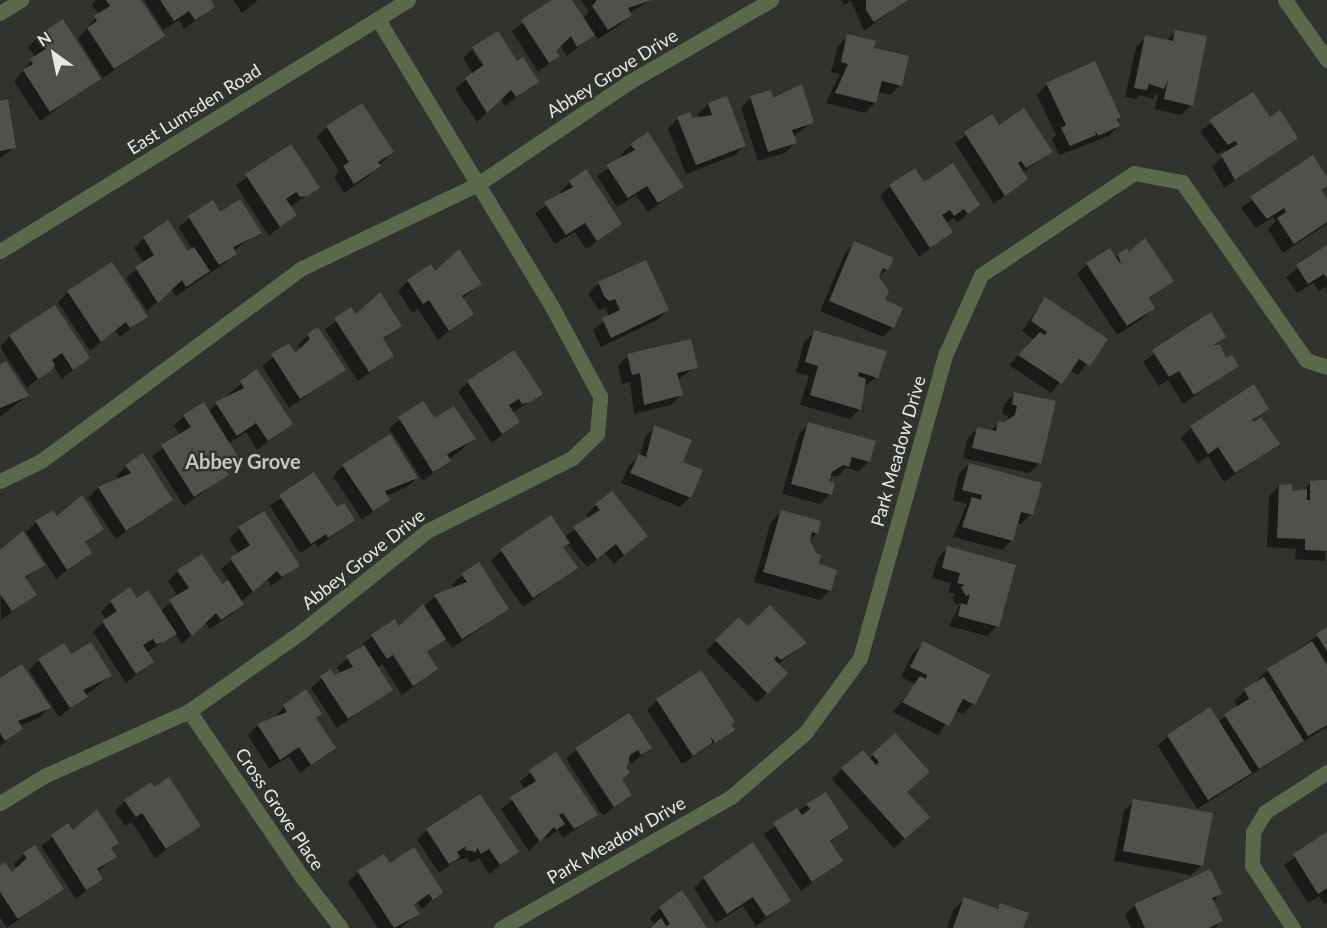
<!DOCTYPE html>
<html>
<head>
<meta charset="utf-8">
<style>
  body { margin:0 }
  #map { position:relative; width:1327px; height:928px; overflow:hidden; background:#30332e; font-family:Lato,sans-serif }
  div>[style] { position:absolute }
  .shadow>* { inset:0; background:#0007 }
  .building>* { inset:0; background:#4f524c }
  .minor>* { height:15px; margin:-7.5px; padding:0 7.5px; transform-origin:7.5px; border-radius:7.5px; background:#5a694a }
  .tertiary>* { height:15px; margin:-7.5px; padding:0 7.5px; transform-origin:7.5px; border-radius:7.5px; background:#5a694a }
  span { translate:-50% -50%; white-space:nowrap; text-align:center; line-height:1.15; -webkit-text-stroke:5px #30332e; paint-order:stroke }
  .street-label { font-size:18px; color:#e6e8e4 }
  .neighbourhood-label { font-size:20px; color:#c5c8c2; font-weight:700 }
  .north { position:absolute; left:24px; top:24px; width:60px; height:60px; -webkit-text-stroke:4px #30332e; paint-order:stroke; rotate:327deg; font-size:16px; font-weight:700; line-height:24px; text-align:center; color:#e6e8e4 }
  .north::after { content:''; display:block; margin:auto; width:21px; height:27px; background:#e6e8e4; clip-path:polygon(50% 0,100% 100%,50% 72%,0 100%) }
</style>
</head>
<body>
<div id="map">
  <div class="shadow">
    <div style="clip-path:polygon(96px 0,139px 0,163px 36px,103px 78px,78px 39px,99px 14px,92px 4px)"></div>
    <div style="clip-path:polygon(144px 0,210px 0,213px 7px,184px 29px,179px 20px,163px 30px)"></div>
    <div style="clip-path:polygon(233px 0,258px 0,242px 13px)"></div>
    <div style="clip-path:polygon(554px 0,571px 0,583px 18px,589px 12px,581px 0,651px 0,629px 13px,620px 25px,598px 39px,594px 34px,567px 56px,560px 45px,554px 51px,558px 56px,538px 72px,512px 31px)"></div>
    <div style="clip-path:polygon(841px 0,906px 0,864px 31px,851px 1px,844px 5px)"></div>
    <div style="clip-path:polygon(1176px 32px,1191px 105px,1181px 115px,1155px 109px,1158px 93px,1152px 99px,1140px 95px,1136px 99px,1125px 97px,1136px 47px,1146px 37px,1166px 41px)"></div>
    <div style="clip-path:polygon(848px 36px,872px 49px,901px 85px,890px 95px,877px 92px,875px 103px,865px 113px,826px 103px,840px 74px,831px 72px,838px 46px)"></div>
    <div style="clip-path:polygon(38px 37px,99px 78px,40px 121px,14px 81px,35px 57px,28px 47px)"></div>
    <div style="clip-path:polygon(472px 50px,487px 72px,517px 63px,537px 82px,505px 106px,501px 99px,477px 122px,455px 89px,473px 74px,463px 58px)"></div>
    <div style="clip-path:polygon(1047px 84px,1119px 117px,1119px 126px,1109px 136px,1059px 155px,1052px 139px,1056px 135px,1037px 95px)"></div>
    <div style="clip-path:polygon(1253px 94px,1269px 119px,1296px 138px,1224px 188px,1212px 166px,1227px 153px,1225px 150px,1217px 154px,1200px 131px)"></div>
    <div style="clip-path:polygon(751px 98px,772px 100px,813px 122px,793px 136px,795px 143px,785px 153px,758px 161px,741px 108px)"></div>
    <div style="clip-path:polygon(0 102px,15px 147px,0 158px)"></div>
    <div style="clip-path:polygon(708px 104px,745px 145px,735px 155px,686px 174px,668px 129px,678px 118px,700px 118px,698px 114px)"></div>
    <div style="clip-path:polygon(991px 116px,998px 127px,1051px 152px,1022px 173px,1026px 179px,994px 204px,955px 143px)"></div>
    <div style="clip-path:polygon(327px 127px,392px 152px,369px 176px,344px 193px,334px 177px,339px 171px,317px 137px)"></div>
    <div style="clip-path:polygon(631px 145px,682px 187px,648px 212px,636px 195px,617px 207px,597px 176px,623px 158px,621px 155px)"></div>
    <div style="clip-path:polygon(291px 146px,318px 187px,290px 207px,295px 215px,269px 236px,236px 185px)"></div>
    <div style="clip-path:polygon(1312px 157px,1327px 180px,1320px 192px,1327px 202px,1327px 224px,1283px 253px,1268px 229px,1276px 221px,1273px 217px,1256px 228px,1241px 208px)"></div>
    <div style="clip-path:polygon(570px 182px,620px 224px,586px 249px,575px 232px,555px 244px,535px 213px,562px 195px,560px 192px)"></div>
    <div style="clip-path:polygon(924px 184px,978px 205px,957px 223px,954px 218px,946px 223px,951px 232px,919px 257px,880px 196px,890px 186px)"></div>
    <div style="clip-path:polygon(212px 202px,220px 214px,260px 232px,233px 251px,235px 253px,225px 263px,176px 296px,171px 289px,147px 311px,126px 278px,144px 263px,134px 248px,144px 238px,188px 253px,193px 250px,178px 227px)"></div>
    <div style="clip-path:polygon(855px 243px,887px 269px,878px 278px,893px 327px,883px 337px,820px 311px,845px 253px)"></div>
    <div style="clip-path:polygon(1327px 247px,1327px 293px,1326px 286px,1319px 291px,1313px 283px,1297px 293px,1286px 277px)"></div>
    <div style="clip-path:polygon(1129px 254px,1172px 281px,1148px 300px,1153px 308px,1143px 318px,1117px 335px,1077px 274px,1087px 264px)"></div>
    <div style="clip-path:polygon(645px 262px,667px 310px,657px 320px,601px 347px,593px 330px,609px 317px,605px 308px,599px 310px,588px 294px,598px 284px)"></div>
    <div style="clip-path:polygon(435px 273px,480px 284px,462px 299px,472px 314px,438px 340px,418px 309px,412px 313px,398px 291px,408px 281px)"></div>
    <div style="clip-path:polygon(68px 292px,146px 316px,120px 337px,115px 330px,90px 351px,58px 302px)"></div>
    <div style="clip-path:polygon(1045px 299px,1106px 339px,1078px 375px,1070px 370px,1051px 393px,1009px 365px,1034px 340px,1022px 331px)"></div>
    <div style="clip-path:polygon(351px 309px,355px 316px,400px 325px,382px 340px,392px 356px,358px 381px,325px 330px)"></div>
    <div style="clip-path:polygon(1210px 314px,1224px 337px,1214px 346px,1226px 361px,1237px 366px,1183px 404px,1168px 380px,1159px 386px,1143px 362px)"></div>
    <div style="clip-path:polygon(815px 332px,877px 377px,864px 386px,860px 409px,850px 419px,800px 405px,809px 376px,796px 372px,804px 342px)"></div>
    <div style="clip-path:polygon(308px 335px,344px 369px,289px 408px,262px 366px,288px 345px,295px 355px,301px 350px,298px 345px)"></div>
    <div style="clip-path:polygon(10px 336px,88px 358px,62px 379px,53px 365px,27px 388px,0 347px)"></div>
    <div style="clip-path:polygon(628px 356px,696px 367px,677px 380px,681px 395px,671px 405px,634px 414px,630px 382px,622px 384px,618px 366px)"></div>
    <div style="clip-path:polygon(0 367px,27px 396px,0 417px)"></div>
    <div style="clip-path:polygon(257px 371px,291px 424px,257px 450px,246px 432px,228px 444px,236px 457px,223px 469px,227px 475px,184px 506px,152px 456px,180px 435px,174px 426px,184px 416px,208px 411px)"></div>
    <div style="clip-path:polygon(468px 382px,541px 394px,512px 413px,518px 422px,492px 443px,458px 392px)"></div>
    <div style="clip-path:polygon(1015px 393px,1040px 463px,1029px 473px,963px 458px,968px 438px,978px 428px,990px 431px,999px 423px,1007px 422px,1008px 416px,1002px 414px,1005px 403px)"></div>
    <div style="clip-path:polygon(423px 403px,434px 420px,474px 439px,423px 481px,389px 428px)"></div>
    <div style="clip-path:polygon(1267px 408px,1251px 422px,1278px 444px,1224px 482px,1208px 456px,1198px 463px,1181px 438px,1191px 428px)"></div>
    <div style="clip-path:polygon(809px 424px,869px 461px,859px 471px,846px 468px,838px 476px,829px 476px,830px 494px,820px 504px,782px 494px,799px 434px)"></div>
    <div style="clip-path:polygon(655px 427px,681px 463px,690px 497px,680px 507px,621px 483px,629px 465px,640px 456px,645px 437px)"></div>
    <div style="clip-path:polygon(969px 464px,1031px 514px,1021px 524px,1016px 523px,1012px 540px,1002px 550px,953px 537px,967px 504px,953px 500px,959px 474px)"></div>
    <div style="clip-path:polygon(126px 466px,171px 499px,116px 539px,88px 498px,98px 488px,119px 480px,116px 476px)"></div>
    <div style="clip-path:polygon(343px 466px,417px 478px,407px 487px,386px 496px,388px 499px,362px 520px,333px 476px)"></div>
    <div style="clip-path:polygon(314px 474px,337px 509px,353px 520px,318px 547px,315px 543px,300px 553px,270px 506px)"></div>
    <div style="clip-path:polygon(1311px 482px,1327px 482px,1325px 561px,1295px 559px,1296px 549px,1267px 547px,1269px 496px,1279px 486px,1290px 493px,1302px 492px)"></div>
    <div style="clip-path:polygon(596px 505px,646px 536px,614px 564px,605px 553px,587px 567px,567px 543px,562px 548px,576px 568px,523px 607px,491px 561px,501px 551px,564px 537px,589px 519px,586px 515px)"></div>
    <div style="clip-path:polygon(781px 512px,817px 533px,808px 542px,830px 590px,820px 600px,754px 582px,771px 522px)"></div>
    <div style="clip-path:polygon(57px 519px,102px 529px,84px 544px,90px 553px,56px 579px,26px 532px,36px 522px)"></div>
    <div style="clip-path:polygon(239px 529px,298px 566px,271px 586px,267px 579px,241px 602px,232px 614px,210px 629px,205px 622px,182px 644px,175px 634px,146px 653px,152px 662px,126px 683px,93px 632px,106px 619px,101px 612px,111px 602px,137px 600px,160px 612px,178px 596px,168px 581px,178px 571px,222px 586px,229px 581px,221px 569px,239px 554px,229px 539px)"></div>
    <div style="clip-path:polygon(948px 548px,997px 626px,987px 636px,949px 626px,961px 602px,956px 605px,952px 598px,956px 594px,948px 593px,951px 583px,932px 578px,938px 558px)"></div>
    <div style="clip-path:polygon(0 552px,43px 564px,25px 579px,35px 595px,1px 620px)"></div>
    <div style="clip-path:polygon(462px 575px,507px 609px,452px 648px,445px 638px,426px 654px,436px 669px,402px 695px,382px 664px,377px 668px,392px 689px,337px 728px,311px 688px,330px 671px,333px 676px,341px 673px,337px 668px,372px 636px,399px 628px,434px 597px,455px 589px,452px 585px)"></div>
    <div style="clip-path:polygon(739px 619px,748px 628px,805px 643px,777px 665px,786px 673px,757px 703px,706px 651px)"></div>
    <div style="clip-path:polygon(1327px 629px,1327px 727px,1197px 809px,1158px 746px,1168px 736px,1218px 722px,1238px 707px,1234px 701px,1268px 670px)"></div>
    <div style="clip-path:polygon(923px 643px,988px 676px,973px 704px,963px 714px,955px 710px,938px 735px,893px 712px,915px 684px,901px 677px,913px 653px)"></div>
    <div style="clip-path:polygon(71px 656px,111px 675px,59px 717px,29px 670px,39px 660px)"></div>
    <div style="clip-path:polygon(0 680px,49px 708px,39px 718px,19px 726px,21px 729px,0 746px)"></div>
    <div style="clip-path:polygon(657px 700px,730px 725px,733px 730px,682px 764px,647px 710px)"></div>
    <div style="clip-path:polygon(284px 706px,320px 714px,315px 719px,334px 748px,300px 773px,289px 756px,269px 769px,248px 735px,258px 725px,275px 718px)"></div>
    <div style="clip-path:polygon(895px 735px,906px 793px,918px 827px,894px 848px,832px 779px,842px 769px,869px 759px)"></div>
    <div style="clip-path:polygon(650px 748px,631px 764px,628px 759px,628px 773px,621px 780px,630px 795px,603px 816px,566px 759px,576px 749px)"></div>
    <div style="clip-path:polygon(556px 754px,596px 815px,563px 838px,558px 830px,546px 839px,544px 836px,529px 851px,501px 809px,525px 790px,520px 781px)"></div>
    <div style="clip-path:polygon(154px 789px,199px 826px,155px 858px,132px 822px,125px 826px,115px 811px,125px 801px)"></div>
    <div style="clip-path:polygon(1134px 801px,1202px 865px,1191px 875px,1114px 861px,1124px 811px)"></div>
    <div style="clip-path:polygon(807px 805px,847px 828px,829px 843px,841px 861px,801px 891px,764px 834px)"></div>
    <div style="clip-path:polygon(68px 825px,72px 832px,117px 843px,110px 850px,115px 857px,97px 872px,101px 878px,76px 899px,41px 846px)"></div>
    <div style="clip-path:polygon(427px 830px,517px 852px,489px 874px,479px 858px,470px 863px,467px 858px,456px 860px,439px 873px,417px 840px)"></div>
    <div style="clip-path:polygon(1327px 834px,1327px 902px,1324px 904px,1319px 896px,1308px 903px,1284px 865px)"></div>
    <div style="clip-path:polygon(24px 854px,62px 889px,7px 928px,0 917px,0 867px,12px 874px,17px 869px,14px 864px)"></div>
    <div style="clip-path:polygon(390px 865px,441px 892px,422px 909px,418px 903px,413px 906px,418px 913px,401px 928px,378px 928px,348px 882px,358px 872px)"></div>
    <div style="clip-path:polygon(704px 878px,789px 901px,756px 926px,743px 906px,716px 923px,694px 888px)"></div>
    <div style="clip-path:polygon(1220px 894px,1212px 902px,1221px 921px,1215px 928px,1131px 928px,1125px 915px,1135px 905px)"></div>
    <div style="clip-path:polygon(964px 899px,995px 910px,1001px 905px,1022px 928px,947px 928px,954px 909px)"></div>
    <div style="clip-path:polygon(660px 908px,705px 928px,648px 928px,654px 924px,650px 918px)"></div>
  </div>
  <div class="building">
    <div style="clip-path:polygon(106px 0,141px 0,165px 36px,114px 69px,87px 28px,97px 21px,94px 16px,110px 6px)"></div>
    <div style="clip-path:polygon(160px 0,211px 0,215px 7px,195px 20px,189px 11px,174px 21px)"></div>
    <div style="clip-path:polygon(552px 0,572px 0,595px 35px,577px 47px,571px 36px,556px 51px,560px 56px,549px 63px,521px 20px)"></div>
    <div style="clip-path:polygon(597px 0,652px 0,628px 8px,632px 15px,608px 30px,592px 6px)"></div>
    <div style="clip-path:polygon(866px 0,908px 0,874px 22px,866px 10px)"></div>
    <div style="clip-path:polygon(63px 19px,101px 79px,50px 112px,23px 70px,33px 64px,30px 59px,46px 49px,37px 36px)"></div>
    <div style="clip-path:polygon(1175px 30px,1207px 36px,1193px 106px,1164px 99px,1168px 80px,1164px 89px,1149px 84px,1147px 90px,1134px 88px,1145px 35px,1173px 41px)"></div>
    <div style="clip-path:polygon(498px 31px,517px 61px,523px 57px,539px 82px,516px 97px,511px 90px,487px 113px,465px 78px,484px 65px,472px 47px)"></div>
    <div style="clip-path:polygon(847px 34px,876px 41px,874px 48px,909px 56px,902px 86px,882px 81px,876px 103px,835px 93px,848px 64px,841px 62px)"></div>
    <div style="clip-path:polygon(1095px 61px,1121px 118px,1117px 119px,1120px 126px,1098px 136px,1095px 130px,1096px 135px,1070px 146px,1061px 128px,1066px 125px,1046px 83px)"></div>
    <div style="clip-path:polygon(802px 84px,814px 123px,792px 130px,797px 143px,768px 152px,750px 96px,771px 90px,773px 98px)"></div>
    <div style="clip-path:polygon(1253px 92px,1270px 117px,1280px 110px,1298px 138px,1235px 180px,1221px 155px,1238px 144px,1235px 141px,1228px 145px,1209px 120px)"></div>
    <div style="clip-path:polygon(727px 96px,746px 146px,696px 165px,677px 117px,690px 112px,692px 118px,712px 115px,708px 103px)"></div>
    <div style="clip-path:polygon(8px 99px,16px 148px,0 151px,0 101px)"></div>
    <div style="clip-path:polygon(362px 103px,394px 152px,378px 162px,381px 166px,354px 184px,343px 166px,349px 162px,326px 126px)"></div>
    <div style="clip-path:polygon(1024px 108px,1053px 152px,1026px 168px,1021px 161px,1018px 163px,1028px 179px,1005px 196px,964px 132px,992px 114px,999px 125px)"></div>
    <div style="clip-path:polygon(648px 132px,684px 187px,658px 203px,647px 186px,628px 198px,606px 165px,635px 150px,630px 144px)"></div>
    <div style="clip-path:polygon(291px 144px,320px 188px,307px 196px,300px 197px,296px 192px,286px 199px,297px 215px,280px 227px,245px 174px)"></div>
    <div style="clip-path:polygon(1313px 155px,1327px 177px,1327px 186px,1321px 190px,1327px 199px,1327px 222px,1294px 244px,1277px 218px,1286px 212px,1284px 208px,1267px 219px,1250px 197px)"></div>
    <div style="clip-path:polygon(953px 163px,980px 205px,968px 214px,964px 209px,954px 216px,950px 210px,942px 215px,953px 232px,930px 248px,889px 185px,915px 168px,924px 182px)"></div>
    <div style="clip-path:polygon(586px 169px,622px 224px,597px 241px,585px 223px,566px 235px,544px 202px,573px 187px,569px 181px)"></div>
    <div style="clip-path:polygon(240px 199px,262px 233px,233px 247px,237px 254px,219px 265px,188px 216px,213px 200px,220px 212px)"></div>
    <div style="clip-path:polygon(168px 220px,188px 251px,194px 247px,210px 271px,186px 287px,182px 280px,158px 303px,135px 267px,154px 255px,143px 237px)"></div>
    <div style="clip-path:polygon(1145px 238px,1174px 281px,1149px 298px,1155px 308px,1127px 326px,1086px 263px,1110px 248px,1121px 265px,1118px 254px,1127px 248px,1129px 252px)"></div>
    <div style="clip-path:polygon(854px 241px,894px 258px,888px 270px,883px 268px,879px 277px,889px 291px,885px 300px,903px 308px,894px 328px,829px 301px)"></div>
    <div style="clip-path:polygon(1327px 245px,1327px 279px,1324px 274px,1308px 284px,1296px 265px)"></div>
    <div style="clip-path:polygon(459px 249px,482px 284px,462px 296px,474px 314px,449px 331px,429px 300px,423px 304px,407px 280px,431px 264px,435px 271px)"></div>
    <div style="clip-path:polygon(646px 260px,669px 310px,611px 338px,602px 318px,620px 310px,615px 299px,609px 301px,604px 296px,598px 282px)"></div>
    <div style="clip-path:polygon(112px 262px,148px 317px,130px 328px,126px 322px,101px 342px,67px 291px)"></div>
    <div style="clip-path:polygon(380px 292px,402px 326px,383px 338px,394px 356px,369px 372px,334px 318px,351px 307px,356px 314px)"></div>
    <div style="clip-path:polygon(1045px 297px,1108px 339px,1090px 366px,1079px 359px,1062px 384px,1018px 355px,1040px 332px,1045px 335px,1047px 332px,1031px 321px)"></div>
    <div style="clip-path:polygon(55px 305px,90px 358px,73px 370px,62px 353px,52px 360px,55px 365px,51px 371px,38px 379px,9px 335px)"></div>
    <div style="clip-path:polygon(1211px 312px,1226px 337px,1214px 345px,1220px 345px,1226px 358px,1232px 355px,1239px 366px,1194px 395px,1179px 371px,1169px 377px,1152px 350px)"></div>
    <div style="clip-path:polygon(318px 327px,346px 370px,300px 399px,271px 354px,289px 343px,295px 353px,310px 339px,307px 334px)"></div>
    <div style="clip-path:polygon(814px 330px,887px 351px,878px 378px,859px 372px,858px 376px,866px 379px,861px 410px,810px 395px,818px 366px,805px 362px)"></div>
    <div style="clip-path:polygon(691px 339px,698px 368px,677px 373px,683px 395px,644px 405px,640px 373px,632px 375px,627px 354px)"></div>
    <div style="clip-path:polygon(514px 350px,543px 394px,530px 402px,522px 404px,519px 399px,509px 405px,520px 422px,502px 434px,467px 381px)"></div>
    <div style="clip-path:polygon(6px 361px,29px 396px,0 408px,0 365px)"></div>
    <div style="clip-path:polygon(257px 369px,293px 424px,268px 441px,256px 423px,237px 436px,215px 402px,244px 388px,240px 381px)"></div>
    <div style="clip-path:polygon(1254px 384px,1269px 409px,1252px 420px,1254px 422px,1261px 417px,1280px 444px,1235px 473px,1218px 447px,1208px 454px,1190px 426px)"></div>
    <div style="clip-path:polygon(1014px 392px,1056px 401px,1041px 464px,972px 448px,977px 427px,996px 431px,998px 421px,1004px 422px,1015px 415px,1017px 406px,1012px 404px)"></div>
    <div style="clip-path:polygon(423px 401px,435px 418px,454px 406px,476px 439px,447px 454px,451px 461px,433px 472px,398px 417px)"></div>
    <div style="clip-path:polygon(204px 402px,238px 457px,223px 466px,229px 475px,194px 497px,161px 445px,191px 427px,183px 415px)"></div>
    <div style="clip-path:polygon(808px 422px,876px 441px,870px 462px,852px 457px,849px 467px,843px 465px,832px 472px,829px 481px,835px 483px,832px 495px,791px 484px)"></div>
    <div style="clip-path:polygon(654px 425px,692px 440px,683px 462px,703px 470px,691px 498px,630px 473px,639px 454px,646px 457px)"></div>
    <div style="clip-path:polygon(390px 434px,418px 478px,385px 491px,390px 500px,373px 511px,342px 465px)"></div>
    <div style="clip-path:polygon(143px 453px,173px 500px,126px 531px,98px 487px,131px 473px,125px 465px)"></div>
    <div style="clip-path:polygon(969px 463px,1042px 483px,1033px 515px,1021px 512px,1013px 541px,962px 527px,972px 497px,981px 500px,982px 495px,962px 490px)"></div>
    <div style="clip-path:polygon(314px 472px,337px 507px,344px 503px,355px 520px,328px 538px,326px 534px,311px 544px,279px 495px)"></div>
    <div style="clip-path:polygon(1321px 480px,1327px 480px,1327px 551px,1305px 550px,1305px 539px,1277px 538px,1279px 485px,1292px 484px,1292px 491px,1307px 489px,1307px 500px,1310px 500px,1310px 481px)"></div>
    <div style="clip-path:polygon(612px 491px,648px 536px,624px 555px,616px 544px,597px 559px,573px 527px,600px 510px,595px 504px)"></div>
    <div style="clip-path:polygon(82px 495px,104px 529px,85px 542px,92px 553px,67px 570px,35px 521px,53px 510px,57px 516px)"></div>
    <div style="clip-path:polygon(781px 510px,821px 521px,818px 534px,812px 532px,810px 541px,816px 553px,821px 555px,819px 564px,837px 570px,831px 591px,763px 572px)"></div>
    <div style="clip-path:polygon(264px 511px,300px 566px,282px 577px,277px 571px,253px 592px,230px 558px,250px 545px,238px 527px)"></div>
    <div style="clip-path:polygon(551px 515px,570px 543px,563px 547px,578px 568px,533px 598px,500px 549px)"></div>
    <div style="clip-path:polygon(23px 531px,45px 565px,25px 577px,37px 595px,12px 611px,0 594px,0 550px)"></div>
    <div style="clip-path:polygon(947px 546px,1016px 565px,999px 627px,958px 616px,961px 603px,967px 605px,970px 594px,966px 596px,961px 587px,965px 585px,957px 583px,960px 573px,942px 568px)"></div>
    <div style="clip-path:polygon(202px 554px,222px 584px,228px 580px,244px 604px,221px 620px,216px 613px,192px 636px,169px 600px,189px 588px,177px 570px)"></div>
    <div style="clip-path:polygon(479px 562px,509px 609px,462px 639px,434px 595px,467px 582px,461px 574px)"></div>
    <div style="clip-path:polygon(130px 587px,137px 598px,148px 590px,177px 634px,164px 642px,156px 644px,153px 639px,143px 645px,154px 662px,136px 674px,102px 621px,117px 611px,110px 601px)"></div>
    <div style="clip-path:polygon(423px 604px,446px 639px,427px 652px,438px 669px,413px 686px,393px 655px,387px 659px,371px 635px,395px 619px,399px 626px)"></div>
    <div style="clip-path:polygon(770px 605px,807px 643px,781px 660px,777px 656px,774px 659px,788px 673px,768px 694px,715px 640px,739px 617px,748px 626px)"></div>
    <div style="clip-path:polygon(1327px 627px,1327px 651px,1316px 634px)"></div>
    <div style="clip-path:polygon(923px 641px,990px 675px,975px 705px,963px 699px,949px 726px,902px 702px,920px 676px,926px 679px,927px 675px,910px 667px)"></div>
    <div style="clip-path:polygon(1312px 641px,1327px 665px,1327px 725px,1308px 736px,1267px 669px)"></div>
    <div style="clip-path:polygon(91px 642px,112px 676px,83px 690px,88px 697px,70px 708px,38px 659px,64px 643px,71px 654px)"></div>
    <div style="clip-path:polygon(364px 645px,393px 690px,348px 719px,320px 676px,331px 669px,334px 675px,353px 667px,346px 656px)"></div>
    <div style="clip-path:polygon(22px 664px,51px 708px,18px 721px,23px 729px,5px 741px,0 733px,0 678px)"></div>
    <div style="clip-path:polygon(701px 670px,735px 722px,731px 724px,735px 730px,715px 743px,711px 737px,712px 743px,693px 756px,656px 699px)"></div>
    <div style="clip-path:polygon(1264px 677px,1304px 741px,1259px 769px,1224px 714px,1249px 699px,1244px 689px)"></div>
    <div style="clip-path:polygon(306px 689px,322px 714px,316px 718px,336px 748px,311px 765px,299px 747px,280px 760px,257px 724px,287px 712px,283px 705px)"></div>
    <div style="clip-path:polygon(1210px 707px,1252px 773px,1208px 800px,1167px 735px)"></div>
    <div style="clip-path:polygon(629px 713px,652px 748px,641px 755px,638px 750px,630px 755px,627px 768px,630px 773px,622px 779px,632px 795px,614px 807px,575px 748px)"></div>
    <div style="clip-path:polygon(895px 733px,930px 772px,907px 792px,930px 817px,905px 839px,841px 768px,863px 750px,876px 765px,879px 762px,872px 754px)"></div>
    <div style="clip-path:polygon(556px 752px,598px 815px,574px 829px,563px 813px,559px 815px,565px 824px,556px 830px,554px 827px,540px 842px,510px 797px,536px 781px,529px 770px)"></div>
    <div style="clip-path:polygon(169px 777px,201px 826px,166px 849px,142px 813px,136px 817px,124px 800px,151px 782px,154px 787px)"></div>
    <div style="clip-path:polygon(826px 792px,849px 828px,830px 841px,843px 861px,812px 882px,773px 823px,797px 808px,802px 815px,810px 809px,806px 804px)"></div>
    <div style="clip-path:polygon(480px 794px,519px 852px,500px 865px,489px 849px,481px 854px,477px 847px,476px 852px,465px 850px,466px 846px,457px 852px,460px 857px,449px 864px,426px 829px)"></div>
    <div style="clip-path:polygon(1133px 799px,1213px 813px,1203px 866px,1123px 851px)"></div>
    <div style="clip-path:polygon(97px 809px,119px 843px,111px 848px,117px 857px,97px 869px,103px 879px,86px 890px,51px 835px,68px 823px,73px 830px)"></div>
    <div style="clip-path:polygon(1327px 832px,1327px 888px,1318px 894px,1293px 854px)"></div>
    <div style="clip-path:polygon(753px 842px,791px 901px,766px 917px,753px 897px,727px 914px,703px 877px)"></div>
    <div style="clip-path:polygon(35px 845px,64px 889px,18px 919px,0 892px,0 865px,5px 862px,12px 872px,27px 858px,23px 853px)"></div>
    <div style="clip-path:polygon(414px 847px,443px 892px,433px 900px,429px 894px,423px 898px,414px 905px,420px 914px,394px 928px,357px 871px,384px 854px,390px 863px)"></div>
    <div style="clip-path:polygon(1210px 869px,1222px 894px,1212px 898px,1223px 921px,1209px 928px,1145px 928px,1134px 904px)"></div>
    <div style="clip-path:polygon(682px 890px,707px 928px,650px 928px,661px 918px,666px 926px,670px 924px,659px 907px)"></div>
    <div style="clip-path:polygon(964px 897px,998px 909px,1000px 903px,1029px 913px,1023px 928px,953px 928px)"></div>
  </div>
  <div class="minor">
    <div style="left:0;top:13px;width:25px;rotate:-32deg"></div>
    <div style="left:0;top:481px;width:46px;rotate:-26deg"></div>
    <div style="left:41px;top:461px;width:325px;rotate:-36.5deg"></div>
    <div style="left:302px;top:268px;width:195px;rotate:-25.5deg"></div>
    <div style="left:478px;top:184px;width:182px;rotate:-34deg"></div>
    <div style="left:629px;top:82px;width:164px;rotate:-30deg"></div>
    <div style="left:189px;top:711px;width:201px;rotate:55.8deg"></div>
    <div style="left:302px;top:877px;width:64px;rotate:52.6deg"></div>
    <div style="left:0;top:803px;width:52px;rotate:-31.5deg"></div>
    <div style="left:44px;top:776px;width:159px;rotate:-24.1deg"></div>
    <div style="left:189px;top:711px;width:137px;rotate:-35.2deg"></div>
    <div style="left:301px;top:632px;width:161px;rotate:-38.7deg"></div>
    <div style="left:427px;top:531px;width:162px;rotate:-26.7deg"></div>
    <div style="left:572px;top:458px;width:35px;rotate:-44deg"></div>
    <div style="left:597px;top:434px;width:38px;rotate:-85deg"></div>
    <div style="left:600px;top:396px;width:103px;rotate:-118.3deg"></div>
    <div style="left:551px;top:305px;width:334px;rotate:-121.2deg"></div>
    <div style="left:501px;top:928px;width:266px;rotate:-29.7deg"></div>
    <div style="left:732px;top:796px;width:96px;rotate:-40.8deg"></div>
    <div style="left:805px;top:733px;width:93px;rotate:-53.7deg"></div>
    <div style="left:860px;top:658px;width:317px;rotate:-74.3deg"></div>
    <div style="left:946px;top:353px;width:85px;rotate:-65.8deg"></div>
    <div style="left:981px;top:275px;width:184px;rotate:-33.7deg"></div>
    <div style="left:1134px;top:173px;width:49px;rotate:10.6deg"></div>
    <div style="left:1182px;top:182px;width:217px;rotate:55.1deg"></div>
    <div style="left:1306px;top:360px;width:22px;rotate:18deg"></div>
    <div style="left:1293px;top:928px;width:75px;rotate:-123.1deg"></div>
    <div style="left:1252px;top:865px;width:33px;rotate:-88deg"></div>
    <div style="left:1253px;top:832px;width:23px;rotate:-59deg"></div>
    <div style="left:1265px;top:812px;width:74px;rotate:-32.8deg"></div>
  </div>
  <div class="tertiary">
    <div style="left:1285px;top:0;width:73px;rotate:55deg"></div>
    <div style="left:0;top:251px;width:479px;rotate:-31.6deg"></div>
  </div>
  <div class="street-label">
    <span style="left:612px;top:73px;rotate:-32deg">Abbey Grove Drive</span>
    <span style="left:194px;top:109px;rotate:-32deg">East Lumsden Road</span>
    <span style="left:898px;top:451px;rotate:-74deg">Park Meadow Drive</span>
    <span style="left:363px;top:559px;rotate:-38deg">Abbey Grove Drive</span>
    <span style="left:280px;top:809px;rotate:56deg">Cross Grove Place</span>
    <span style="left:616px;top:840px;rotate:-30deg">Park Meadow Drive</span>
  </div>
  <div class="neighbourhood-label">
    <span style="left:243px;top:461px">Abbey Grove</span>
  </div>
  <div class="north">N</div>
</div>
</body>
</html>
